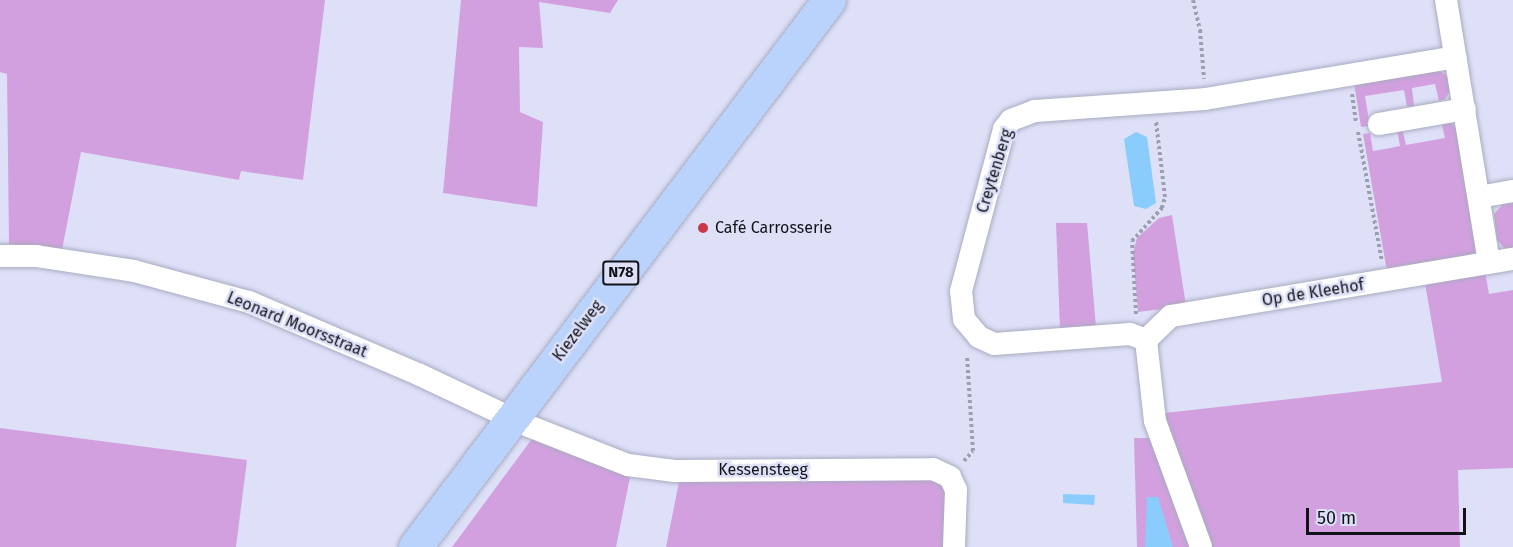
<!DOCTYPE html>
<html>
<head>
<meta charset="utf-8">
<style>
  body { margin:0 }
  #map { position:relative; width:1513px; height:547px; overflow:hidden; background:#dde0f7; font-family:"Fira Sans",sans-serif }
  div>[style] { position:absolute }
  .green>* { inset:0; background:#d3a0df }
  .water>* { inset:0; background:#8accfb }
  .path>* { height:4px; margin-top:-2px; transform-origin:0; background:repeating-linear-gradient(90deg,#9d9fb1 0 3px,transparent 0 6px) }
  .roads { filter:drop-shadow(0 0 2px #a9abc1) drop-shadow(0 0 2px #a9abc1) }
  .street>* { height:22px; margin:-11px; padding:0 11px; transform-origin:11px; border-radius:11px; background:#fff }
  .primary>* { height:33px; margin:-16.5px; padding:0 16.5px; transform-origin:16.5px; border-radius:16.5px; background:#bad3fd }
  .dots>* { width:16px; height:16px; translate:-50% -50%; box-sizing:border-box; border:3px solid #dde0f7; border-radius:50% }
  span { translate:-50% -50%; white-space:nowrap; text-align:center; line-height:1.15; -webkit-text-stroke:5px #dde0f7; paint-order:stroke }
  .shield-label span { padding:2px 4px; background:#dde0f7; border:2px solid; border-radius:4px; -webkit-text-stroke-width:0 }
  .shield-label { font-size:15px; color:#12131a; font-weight:700 }
  .street-label { font-size:16px; color:#12131a }
  .poi-label { font-size:16px; color:#12131a }
  .left { translate:0 -50%; text-align:left }
  .scale { position:absolute; left:1306px; top:508px; width:160px; height:27px; box-sizing:border-box; border:3px solid #12131a; border-top:0; padding-left:8px; font-size:18px; line-height:21px; white-space:nowrap; color:#12131a; -webkit-text-stroke:4px #dde0f7; paint-order:stroke }
</style>
</head>
<body>
<div id="map">
  <div class="green">
    <div style="clip-path:polygon(0 0,325px 0,303px 180px,241px 171px,239px 180px,81px 152px,62px 250px,9px 244px,7px 74px,0 72px)"></div>
    <div style="clip-path:polygon(461px 0,618px 0,610px 13px,539px 2px,543px 48px,519px 47px,520px 112px,543px 122px,537px 207px,443px 193px)"></div>
    <div style="clip-path:polygon(1436px 69px,1449px 77px,1451px 90px,1445px 99px,1439px 101px,1435px 84px,1412px 88px,1414px 106px,1407px 107px,1404px 90px,1365px 96px,1369px 121px,1368px 126px,1361px 127px,1354px 83px)"></div>
    <div style="clip-path:polygon(1441px 121px,1448px 121px,1457px 128px,1478px 239px,1475px 252px,1466px 258px,1387px 271px,1363px 134px,1370px 133px,1373px 151px,1385px 149px,1400px 146px,1397px 129px,1402px 128px,1406px 145px,1445px 138px)"></div>
    <div style="clip-path:polygon(1513px 203px,1513px 249px,1504px 248px,1497px 240px,1494px 214px,1503px 204px)"></div>
    <div style="clip-path:polygon(1172px 215px,1186px 306px,1138px 312px,1133px 253px,1137px 238px,1159px 218px)"></div>
    <div style="clip-path:polygon(1056px 223px,1087px 223px,1096px 327px,1060px 329px)"></div>
    <div style="clip-path:polygon(1485px 272px,1489px 294px,1513px 290px,1513px 468px,1458px 470px,1460px 547px,1207px 547px,1167px 432px,1165px 413px,1442px 382px,1425px 283px)"></div>
    <div style="clip-path:polygon(0 428px,247px 460px,236px 547px,0 547px)"></div>
    <div style="clip-path:polygon(534px 436px,631px 472px,616px 547px,452px 547px)"></div>
    <div style="clip-path:polygon(1134px 438px,1151px 438px,1191px 547px,1137px 547px)"></div>
    <div style="clip-path:polygon(680px 477px,935px 477px,948px 494px,946px 547px,666px 547px)"></div>
  </div>
  <div class="water">
    <div style="clip-path:polygon(1136px 132px,1147px 137px,1156px 203px,1146px 209px,1134px 206px,1124px 139px)"></div>
    <div style="clip-path:polygon(1063px 494px,1095px 495px,1094px 505px,1063px 503px)"></div>
    <div style="clip-path:polygon(1147px 497px,1158px 497px,1173px 547px,1145px 547px)"></div>
  </div>
  <div class="path">
    <div style="left:1193px;top:0;width:31px;rotate:77deg"></div>
    <div style="left:1200px;top:30px;width:49px;rotate:85.3deg"></div>
    <div style="left:1352px;top:94px;width:28px;rotate:82deg"></div>
    <div style="left:1358px;top:132px;width:131px;rotate:79.5deg"></div>
    <div style="left:1136px;top:314px;width:73px;rotate:-93.1deg"></div>
    <div style="left:1132px;top:241px;width:45px;rotate:-47.7deg"></div>
    <div style="left:1162px;top:208px;width:11px;rotate:-75deg"></div>
    <div style="left:1165px;top:197px;width:76px;rotate:-96.8deg"></div>
    <div style="left:964px;top:461px;width:13px;rotate:-48deg"></div>
    <div style="left:973px;top:451px;width:96px;rotate:-93.6deg"></div>
  </div>
  <div class="roads">
    <div class="street">
      <div style="left:1446px;top:0;width:266px;rotate:80.7deg"></div>
      <div style="left:1379px;top:124px;width:87px;rotate:-9.9deg"></div>
      <div style="left:1479px;top:197px;width:35px;rotate:-10deg"></div>
      <div style="left:0;top:256px;width:36px"></div>
      <div style="left:36px;top:256px;width:99px;rotate:8.7deg"></div>
      <div style="left:134px;top:271px;width:119px;rotate:15.1deg"></div>
      <div style="left:249px;top:302px;width:184px;rotate:23.1deg"></div>
      <div style="left:418px;top:374px;width:119px;rotate:25.3deg"></div>
      <div style="left:526px;top:425px;width:110px;rotate:21.4deg"></div>
      <div style="left:628px;top:465px;width:47px;rotate:7.3deg"></div>
      <div style="left:675px;top:471px;width:258px;rotate:-0.4deg"></div>
      <div style="left:933px;top:469px;width:19px;rotate:25deg"></div>
      <div style="left:950px;top:477px;width:14px;rotate:65deg"></div>
      <div style="left:956px;top:490px;width:57px;rotate:92deg"></div>
      <div style="left:1146px;top:340px;width:17px;rotate:-159deg"></div>
      <div style="left:1130px;top:334px;width:136px;rotate:175.8deg"></div>
      <div style="left:994px;top:344px;width:17px;rotate:-155deg"></div>
      <div style="left:979px;top:337px;width:23px;rotate:-130deg"></div>
      <div style="left:964px;top:319px;width:28px;rotate:-96deg"></div>
      <div style="left:961px;top:291px;width:168px;rotate:-75.1deg"></div>
      <div style="left:1004px;top:129px;width:11px;rotate:-52deg"></div>
      <div style="left:1011px;top:120px;width:26px;rotate:-21deg"></div>
      <div style="left:1035px;top:111px;width:170px;rotate:-4deg"></div>
      <div style="left:1205px;top:99px;width:254px;rotate:-9.5deg"></div>
      <div style="left:1146px;top:340px;width:35px;rotate:-44deg"></div>
      <div style="left:1171px;top:316px;width:347px;rotate:-9.5deg"></div>
      <div style="left:1146px;top:340px;width:81px;rotate:83.7deg"></div>
      <div style="left:1155px;top:421px;width:134px;rotate:69.9deg"></div>
    </div>
    <div class="primary">
      <div style="left:415px;top:547px;width:686px;rotate:-52.88deg"></div>
    </div>
  </div>
  <div class="dots">
    <div style="left:703px;top:228px;background:#c93948"></div>
  </div>
  <div class="shield-label">
    <span style="left:621px;top:273px">N78</span>
  </div>
  <div class="street-label">
    <span style="left:995px;top:171px;rotate:-73deg">Creytenberg</span>
    <span style="left:1313px;top:293px;rotate:-9deg">Op de Kleehof</span>
    <span style="left:297px;top:325px;rotate:22deg">Leonard Moorsstraat</span>
    <span style="left:578px;top:331px;rotate:-53deg">Kiezelweg</span>
    <span style="left:763px;top:470px">Kessensteeg</span>
  </div>
  <div class="poi-label">
    <span class="left" style="left:715px;top:228px">Café Carrosserie</span>
  </div>
  <div class="scale">50 m</div>
</div>
</body>
</html>
